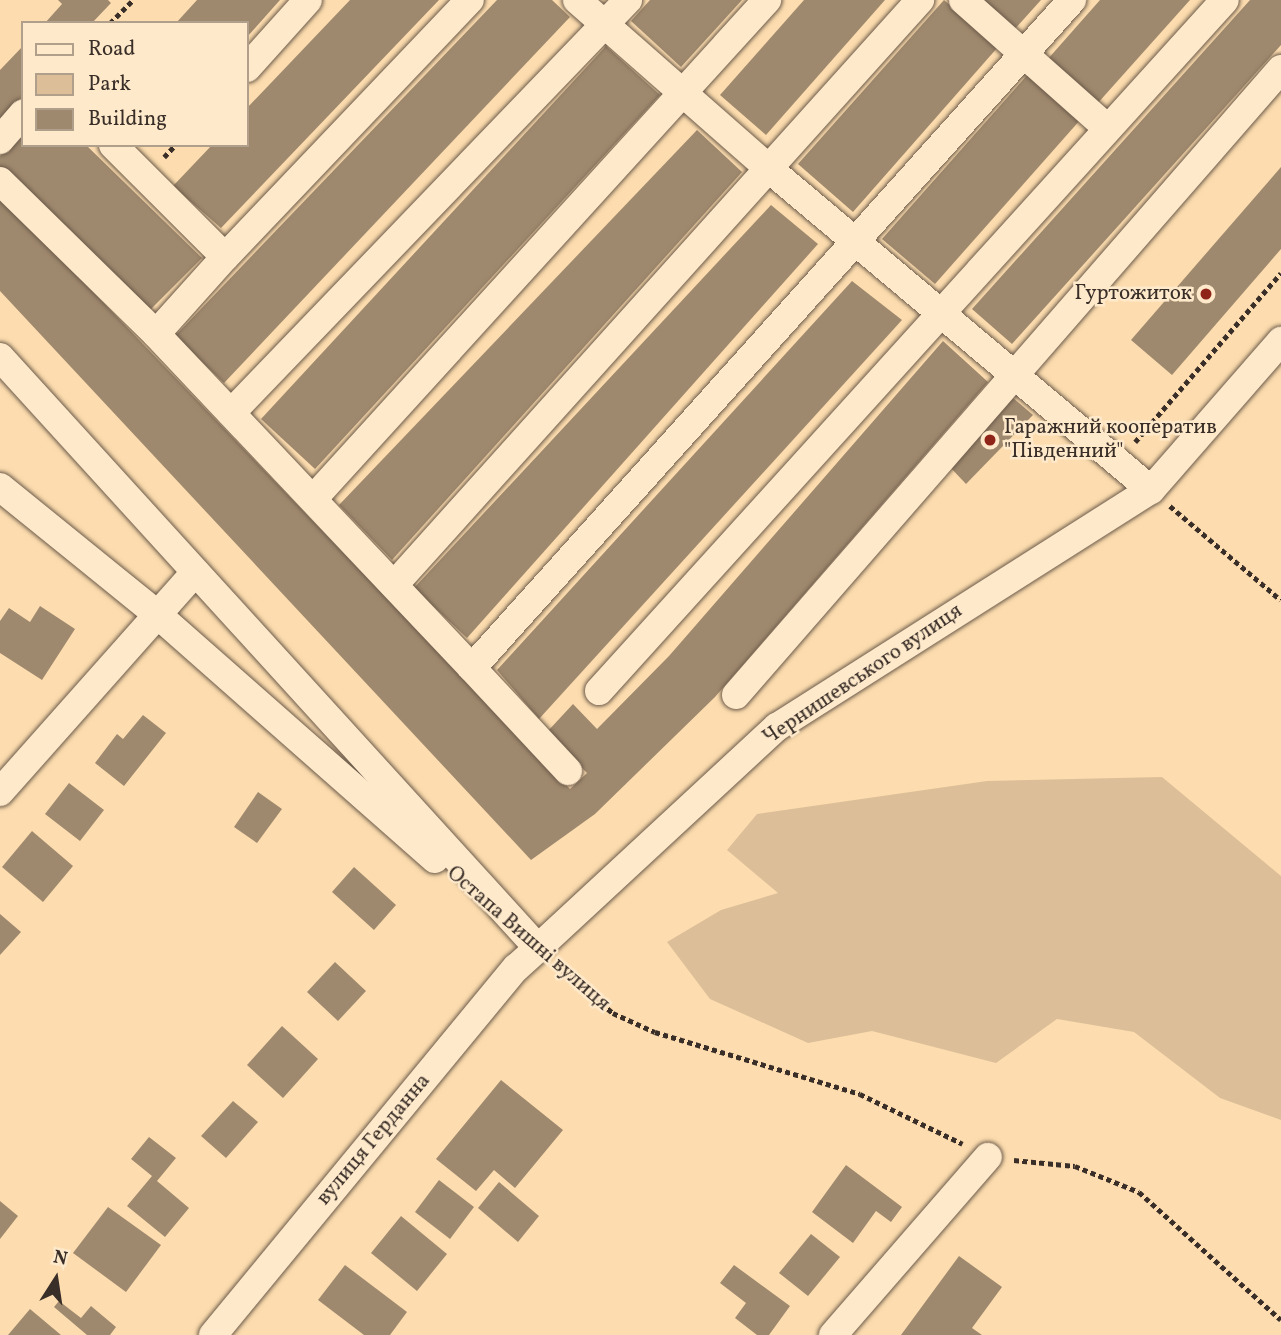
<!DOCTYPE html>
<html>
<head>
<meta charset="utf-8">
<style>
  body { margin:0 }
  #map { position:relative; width:1281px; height:1335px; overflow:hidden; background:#fdddaf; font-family:Vollkorn,serif }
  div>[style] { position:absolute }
  .green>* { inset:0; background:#dcbf98 }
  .building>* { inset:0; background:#9f896e }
  .path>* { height:4.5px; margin-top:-2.25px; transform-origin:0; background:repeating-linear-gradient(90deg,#3a2f28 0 5px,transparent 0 8.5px) }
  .roads { filter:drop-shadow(0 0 2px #6b5a4a) drop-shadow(0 0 2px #6b5a4a) }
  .minor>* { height:28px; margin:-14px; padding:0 14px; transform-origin:14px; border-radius:14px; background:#fee9cb }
  .dots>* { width:19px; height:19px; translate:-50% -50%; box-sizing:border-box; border:4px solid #fee9cb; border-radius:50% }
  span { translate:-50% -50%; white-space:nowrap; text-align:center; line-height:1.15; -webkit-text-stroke:5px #fee9cb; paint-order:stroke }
  .poi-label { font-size:21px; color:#3a2f28 }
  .right { translate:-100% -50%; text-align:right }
  .left { translate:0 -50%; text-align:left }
  .street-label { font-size:21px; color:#3a2f28 }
  .legend { position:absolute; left:21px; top:21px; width:228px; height:126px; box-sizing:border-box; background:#fee9cb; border:2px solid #b09f8a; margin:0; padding:9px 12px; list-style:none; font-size:21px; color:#3a2f28 }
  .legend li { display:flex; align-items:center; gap:14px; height:35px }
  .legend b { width:35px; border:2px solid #b09f8a }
  .north { position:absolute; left:21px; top:1244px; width:70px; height:70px; -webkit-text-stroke:5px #fee9cb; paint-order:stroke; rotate:12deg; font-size:19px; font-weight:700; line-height:28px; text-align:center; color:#3a2f28 }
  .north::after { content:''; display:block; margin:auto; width:24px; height:32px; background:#3a2f28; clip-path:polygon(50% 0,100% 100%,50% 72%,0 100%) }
</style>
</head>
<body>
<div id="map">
  <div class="green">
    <div style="clip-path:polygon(1162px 777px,1281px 876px,1281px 1120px,1220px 1098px,1134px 1032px,1057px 1019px,996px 1063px,872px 1031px,808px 1043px,710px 999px,667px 942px,721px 910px,778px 893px,727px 850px,757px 814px,987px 781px)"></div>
  </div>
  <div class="building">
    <div style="clip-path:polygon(58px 0,108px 0,111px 3px,92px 23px,45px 23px,62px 4px)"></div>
    <div style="clip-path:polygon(197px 0,280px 0,247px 37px,247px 23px,176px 23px)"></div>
    <div style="clip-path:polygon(350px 0,439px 0,221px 228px,173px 186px,212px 145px,247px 145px,247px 108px)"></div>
    <div style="clip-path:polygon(497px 0,552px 0,570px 17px,224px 383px,175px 336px)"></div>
    <div style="clip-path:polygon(650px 0,742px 0,681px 67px,631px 21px)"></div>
    <div style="clip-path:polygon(804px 0,885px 0,766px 135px,720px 95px)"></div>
    <div style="clip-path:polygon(944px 0,998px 47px,853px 212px,798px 164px)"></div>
    <div style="clip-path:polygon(981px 0,1041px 0,1014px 30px)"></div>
    <div style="clip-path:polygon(1100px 0,1190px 0,1097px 104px,1047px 60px)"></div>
    <div style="clip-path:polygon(1250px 0,1281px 0,1281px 45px,1012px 344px,972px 309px)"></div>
    <div style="clip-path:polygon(23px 46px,23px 96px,0 120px,0 70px)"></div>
    <div style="clip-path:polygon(606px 46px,660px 95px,315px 469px,261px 419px)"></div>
    <div style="clip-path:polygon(1029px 73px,1081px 119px,935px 284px,882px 239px)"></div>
    <div style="clip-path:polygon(697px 130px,742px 172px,392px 560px,339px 505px)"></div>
    <div style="clip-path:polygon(23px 133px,23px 145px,86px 145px,202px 258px,148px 312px,0 167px,0 156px)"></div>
    <div style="clip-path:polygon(1281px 167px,1281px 249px,1172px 375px,1131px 340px)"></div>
    <div style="clip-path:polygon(0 195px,570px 789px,587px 773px,547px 732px,573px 704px,597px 729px,669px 656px,943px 341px,988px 382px,715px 697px,595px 814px,531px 860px,0 291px)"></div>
    <div style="clip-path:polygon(771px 205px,818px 244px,467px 638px,414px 588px)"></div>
    <div style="clip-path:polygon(852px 281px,902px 320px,539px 719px,497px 670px)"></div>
    <div style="clip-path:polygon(1013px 398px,1033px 415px,966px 484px,949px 466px)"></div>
    <div style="clip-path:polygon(40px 606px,75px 629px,42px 680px,0 653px,0 621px,9px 608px,30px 622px)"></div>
    <div style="clip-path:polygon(143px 715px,166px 733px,124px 786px,95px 763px,117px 734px,123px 739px)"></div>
    <div style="clip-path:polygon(69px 783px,104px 810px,80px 841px,45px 814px)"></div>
    <div style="clip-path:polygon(258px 792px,282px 809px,257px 843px,234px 827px)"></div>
    <div style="clip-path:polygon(32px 831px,73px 866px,43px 902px,2px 867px)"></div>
    <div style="clip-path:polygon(354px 867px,396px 905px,374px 930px,332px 892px)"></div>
    <div style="clip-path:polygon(0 914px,21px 932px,0 955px)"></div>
    <div style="clip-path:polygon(335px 962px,366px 991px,338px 1021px,307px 992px)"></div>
    <div style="clip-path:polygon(282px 1026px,318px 1059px,283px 1098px,247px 1065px)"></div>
    <div style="clip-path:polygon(501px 1080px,563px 1130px,515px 1188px,494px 1170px,476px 1191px,436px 1159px)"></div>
    <div style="clip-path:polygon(233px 1101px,258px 1122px,226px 1158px,201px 1136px)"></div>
    <div style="clip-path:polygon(149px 1137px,176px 1158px,157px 1181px,189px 1208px,165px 1237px,127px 1206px,152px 1176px,131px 1159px)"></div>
    <div style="clip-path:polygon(846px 1165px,902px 1207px,891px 1222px,876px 1211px,853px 1243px,812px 1212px)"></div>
    <div style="clip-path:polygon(439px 1180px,474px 1207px,450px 1239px,415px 1212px)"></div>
    <div style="clip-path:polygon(499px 1182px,539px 1216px,518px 1242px,478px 1208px)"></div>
    <div style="clip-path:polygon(0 1201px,18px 1216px,0 1239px)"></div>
    <div style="clip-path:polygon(108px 1207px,161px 1245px,126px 1292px,73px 1253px)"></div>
    <div style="clip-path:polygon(401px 1216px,447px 1254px,417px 1291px,371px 1253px)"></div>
    <div style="clip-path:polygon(811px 1234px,840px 1257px,808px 1296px,779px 1273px)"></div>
    <div style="clip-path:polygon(959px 1256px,1002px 1287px,972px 1328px,982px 1335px,901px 1335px)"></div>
    <div style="clip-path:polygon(345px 1265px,407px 1312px,390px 1335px,364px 1335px,318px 1300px)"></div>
    <div style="clip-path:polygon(734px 1265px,790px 1306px,769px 1335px,757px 1335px,735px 1318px,746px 1303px,720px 1283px)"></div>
    <div style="clip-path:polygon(59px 1301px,81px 1318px,91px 1306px,116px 1327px,110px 1335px,87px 1335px,54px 1307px)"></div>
    <div style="clip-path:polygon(30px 1309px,61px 1335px,8px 1335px)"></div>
  </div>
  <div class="path">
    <div style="left:110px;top:23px;width:33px;rotate:-45deg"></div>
    <div style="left:164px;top:157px;width:16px;rotate:-47deg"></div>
    <div style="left:1135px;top:442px;width:223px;rotate:-49.2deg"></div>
    <div style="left:1170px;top:506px;width:145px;rotate:40.3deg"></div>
    <div style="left:556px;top:965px;width:75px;rotate:40.1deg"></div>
    <div style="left:613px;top:1013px;width:46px;rotate:24.3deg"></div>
    <div style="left:655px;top:1032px;width:214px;rotate:16.8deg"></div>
    <div style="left:860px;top:1094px;width:114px;rotate:25.9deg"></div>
    <div style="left:1014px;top:1160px;width:61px;rotate:5.6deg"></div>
    <div style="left:1075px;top:1166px;width:69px;rotate:22.1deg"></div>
    <div style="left:1139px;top:1192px;width:191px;rotate:42deg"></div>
  </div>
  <div class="roads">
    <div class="minor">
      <div style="left:577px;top:0;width:254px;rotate:41.3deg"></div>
      <div style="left:768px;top:168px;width:500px;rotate:40.05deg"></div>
      <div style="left:963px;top:0;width:193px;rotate:41.6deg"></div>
      <div style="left:247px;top:68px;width:91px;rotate:-48.1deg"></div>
      <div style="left:0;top:140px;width:35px;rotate:-49deg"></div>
      <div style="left:113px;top:145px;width:158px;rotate:45deg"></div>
      <div style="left:225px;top:257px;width:103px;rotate:131.9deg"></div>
      <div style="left:0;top:181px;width:219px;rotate:44.4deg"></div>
      <div style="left:156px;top:334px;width:460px;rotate:46.6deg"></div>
      <div style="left:225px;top:257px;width:355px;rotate:-46.4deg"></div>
      <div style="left:0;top:357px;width:799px;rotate:47.69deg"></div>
      <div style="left:231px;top:413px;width:573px;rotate:-46.13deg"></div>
      <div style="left:0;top:487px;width:203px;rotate:39deg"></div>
      <div style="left:158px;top:615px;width:369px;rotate:41.4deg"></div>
      <div style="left:313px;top:499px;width:675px;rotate:-47.7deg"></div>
      <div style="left:394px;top:585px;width:787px;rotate:-48.04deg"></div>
      <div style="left:599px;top:691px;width:932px;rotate:-47.83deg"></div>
      <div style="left:736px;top:695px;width:830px;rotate:-48.96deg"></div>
      <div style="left:568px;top:771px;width:141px;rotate:-133deg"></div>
      <div style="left:472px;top:668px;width:898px;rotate:-48.07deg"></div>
      <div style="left:0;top:792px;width:294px;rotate:-48.4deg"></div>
      <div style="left:213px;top:1335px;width:476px;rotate:-50.5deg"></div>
      <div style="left:516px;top:968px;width:30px;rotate:-42deg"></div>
      <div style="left:538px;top:948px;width:326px;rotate:-42.8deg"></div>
      <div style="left:777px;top:727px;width:443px;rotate:-32.4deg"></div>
      <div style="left:1151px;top:490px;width:198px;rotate:-48.9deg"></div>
      <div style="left:833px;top:1335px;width:236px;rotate:-49deg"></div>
    </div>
  </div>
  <div class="dots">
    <div style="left:1206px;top:294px;background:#8f2418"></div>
    <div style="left:990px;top:440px;background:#8f2418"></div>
  </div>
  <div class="poi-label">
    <span class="right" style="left:1192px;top:294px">Гуртожиток</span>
    <span class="left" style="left:1004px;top:440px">Гаражний кооператив<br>"Південний"</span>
  </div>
  <div class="street-label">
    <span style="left:863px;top:675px;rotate:-34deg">Чернишевського вулиця</span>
    <span style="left:528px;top:939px;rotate:41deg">Остапа Вишні вулиця</span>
    <span style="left:374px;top:1140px;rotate:-50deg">вулиця Герданна</span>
  </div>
  <ul class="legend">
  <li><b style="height:9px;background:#fee9cb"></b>Road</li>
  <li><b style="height:19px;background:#dcbf98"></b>Park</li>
  <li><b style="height:19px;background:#9f896e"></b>Building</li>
  </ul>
  <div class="north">N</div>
</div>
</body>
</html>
